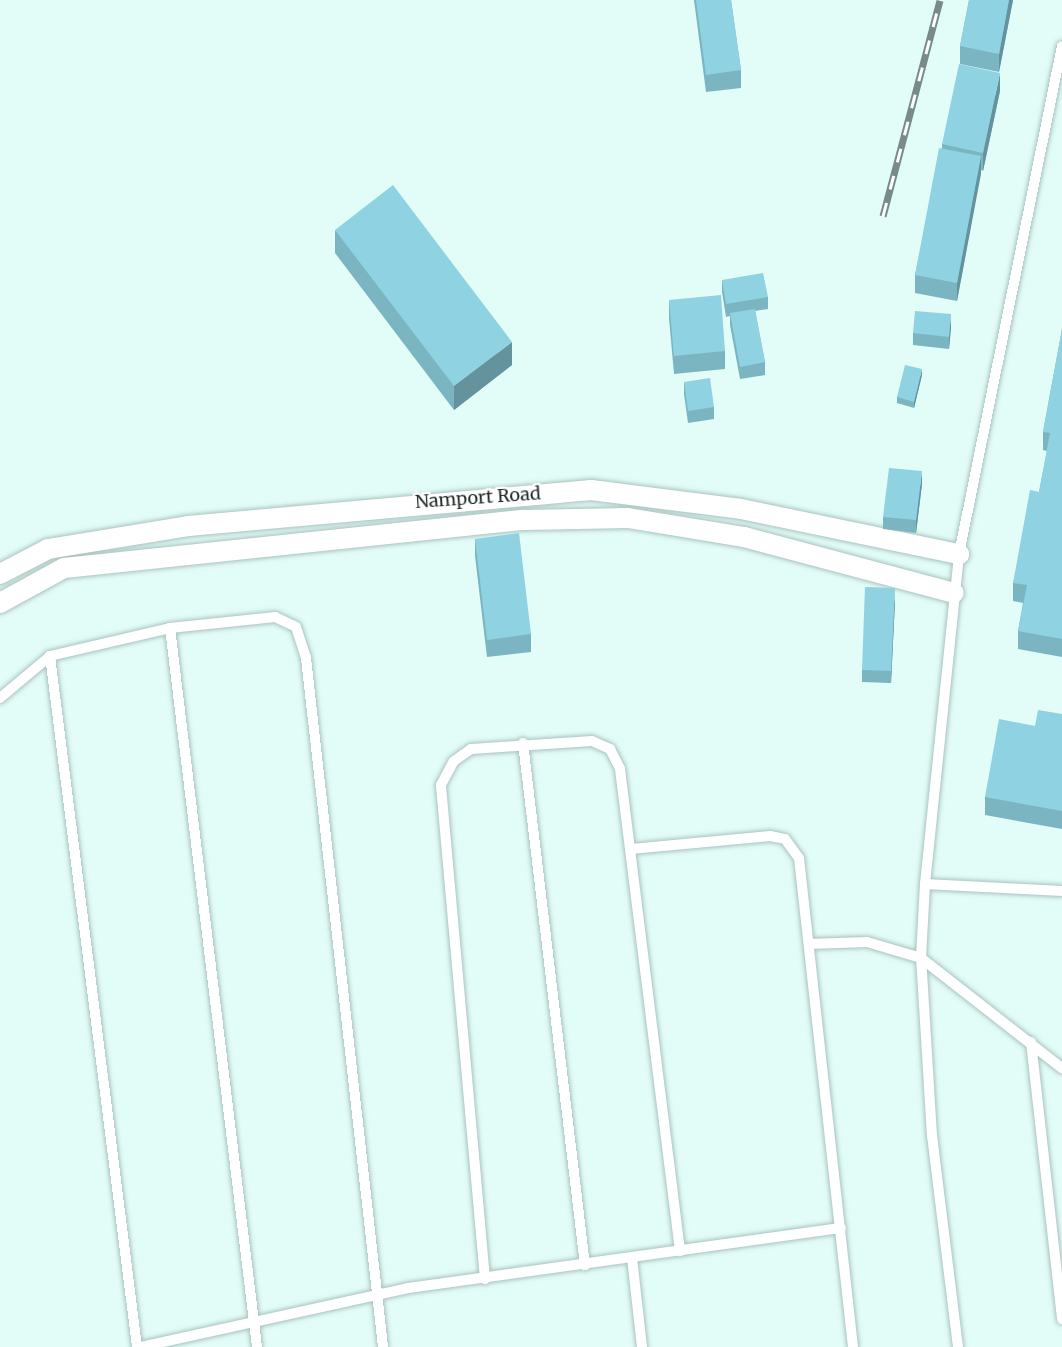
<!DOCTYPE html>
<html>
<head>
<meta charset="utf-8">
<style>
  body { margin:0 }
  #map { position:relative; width:1062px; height:1347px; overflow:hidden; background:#e2fcf8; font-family:Merriweather,serif }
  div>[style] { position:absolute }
  .roads { filter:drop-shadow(0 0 2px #aac3bf) drop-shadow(0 0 2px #aac3bf) }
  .service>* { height:10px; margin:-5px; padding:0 5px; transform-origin:5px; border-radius:5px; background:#fff }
  .minor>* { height:20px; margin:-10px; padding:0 10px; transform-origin:10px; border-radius:10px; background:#fff }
  .rail>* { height:7px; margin-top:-3.5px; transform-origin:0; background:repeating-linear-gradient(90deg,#fff 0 14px,#798b89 0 28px); box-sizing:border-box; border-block:2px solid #798b89 }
  .wall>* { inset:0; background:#7bb5c2 }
  .shaded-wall>* { inset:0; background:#64939e }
  .building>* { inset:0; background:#8fd2e1 }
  span { translate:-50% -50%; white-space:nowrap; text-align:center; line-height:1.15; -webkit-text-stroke:4.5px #fff; paint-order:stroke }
  .street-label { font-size:18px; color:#1e2827 }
</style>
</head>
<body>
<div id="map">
  <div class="roads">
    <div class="service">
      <div style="left:170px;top:628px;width:724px;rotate:83.1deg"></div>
      <div style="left:50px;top:656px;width:696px;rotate:82.82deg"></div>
      <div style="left:0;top:698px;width:65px;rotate:-40deg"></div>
      <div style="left:50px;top:656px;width:123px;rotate:-13.1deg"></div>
      <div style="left:170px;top:628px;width:106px;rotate:-6deg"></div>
      <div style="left:275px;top:617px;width:23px;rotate:25deg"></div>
      <div style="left:296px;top:627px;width:33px;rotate:72deg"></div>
      <div style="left:306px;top:658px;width:693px;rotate:83.62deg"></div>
      <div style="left:523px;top:743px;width:526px;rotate:83.23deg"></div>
      <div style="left:631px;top:849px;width:140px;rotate:-5.3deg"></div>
      <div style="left:770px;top:836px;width:15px;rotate:11deg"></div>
      <div style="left:785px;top:839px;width:24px;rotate:54deg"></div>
      <div style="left:799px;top:858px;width:492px;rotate:83.7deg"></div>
      <div style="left:925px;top:884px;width:137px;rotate:2.9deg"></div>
      <div style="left:809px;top:944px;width:58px;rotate:-2deg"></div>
      <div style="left:867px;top:942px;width:56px;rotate:16.5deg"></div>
      <div style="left:921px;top:958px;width:179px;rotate:38deg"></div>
      <div style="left:1031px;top:1042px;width:279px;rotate:83.6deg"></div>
      <div style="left:632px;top:1258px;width:90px;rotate:83.6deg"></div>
      <div style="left:485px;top:1279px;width:496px;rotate:-95.1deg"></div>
      <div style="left:441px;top:785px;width:27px;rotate:-62deg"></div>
      <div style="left:454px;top:761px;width:21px;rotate:-35deg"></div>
      <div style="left:471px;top:749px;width:121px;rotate:-3.8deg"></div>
      <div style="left:592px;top:741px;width:20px;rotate:24deg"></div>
      <div style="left:610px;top:749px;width:22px;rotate:63deg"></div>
      <div style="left:620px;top:769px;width:486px;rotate:82.9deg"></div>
      <div style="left:140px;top:1347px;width:274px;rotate:-12.4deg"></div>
      <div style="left:408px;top:1288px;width:437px;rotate:-7.9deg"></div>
      <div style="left:958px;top:1347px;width:213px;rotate:-97deg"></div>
      <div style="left:932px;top:1136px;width:178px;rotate:-93.5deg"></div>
      <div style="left:921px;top:958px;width:74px;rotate:-86.9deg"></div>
      <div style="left:925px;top:884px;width:332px;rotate:-84.1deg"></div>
      <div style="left:959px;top:554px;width:518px;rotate:-78.54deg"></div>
    </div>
    <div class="minor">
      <div style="left:0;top:574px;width:54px;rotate:-27.5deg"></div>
      <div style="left:48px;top:549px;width:142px;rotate:-9.3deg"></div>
      <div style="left:188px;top:526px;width:405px;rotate:-5.1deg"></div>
      <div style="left:591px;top:490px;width:151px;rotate:7.2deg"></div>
      <div style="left:741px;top:509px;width:223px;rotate:11.7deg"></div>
      <div style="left:0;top:603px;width:73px;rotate:-28.7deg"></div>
      <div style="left:64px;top:568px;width:462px;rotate:-6deg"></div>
      <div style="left:524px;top:520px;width:104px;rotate:-1.1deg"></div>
      <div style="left:628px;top:518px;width:118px;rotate:9.3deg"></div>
      <div style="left:744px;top:537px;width:217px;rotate:14.9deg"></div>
    </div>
  </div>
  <div class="rail">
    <div style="left:883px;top:216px;width:223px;rotate:-75.2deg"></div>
  </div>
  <div class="wall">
    <div style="clip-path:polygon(694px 0,731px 0,741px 70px,741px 88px,706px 92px)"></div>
    <div style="clip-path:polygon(969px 0,1013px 0,999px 72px,960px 64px,960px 46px)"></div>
    <div style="clip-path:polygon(1000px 91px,983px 171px,981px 170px,957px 301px,915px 293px,915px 275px,942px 149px,942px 144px)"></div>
    <div style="clip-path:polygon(335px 230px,512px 365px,454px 410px,335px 253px)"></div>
    <div style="clip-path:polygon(722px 280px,768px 297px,768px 309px,755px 311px,765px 362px,765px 375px,740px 379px,730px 325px,730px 316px,726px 317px,722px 292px)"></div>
    <div style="clip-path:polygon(669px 300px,725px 351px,725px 369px,674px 374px,669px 318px)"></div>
    <div style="clip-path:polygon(951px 327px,949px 349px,913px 345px,913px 333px)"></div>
    <div style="clip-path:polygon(1062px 329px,1062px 657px,1018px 649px,1018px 631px,1023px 603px,1013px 601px,1013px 583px,1039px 492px,1047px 451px,1043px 450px,1043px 432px)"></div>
    <div style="clip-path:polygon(922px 375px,914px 408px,897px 403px,897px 397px)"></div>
    <div style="clip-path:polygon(684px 382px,714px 407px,714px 419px,688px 423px,684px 394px)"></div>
    <div style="clip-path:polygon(922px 484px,916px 533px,883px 529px,883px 517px)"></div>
    <div style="clip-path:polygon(475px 539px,531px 634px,531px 652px,487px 657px,475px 556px)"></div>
    <div style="clip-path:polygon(895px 601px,891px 683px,862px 682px,862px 670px)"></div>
    <div style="clip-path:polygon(1062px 714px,1062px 829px,985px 815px,985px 797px,1035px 726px)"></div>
  </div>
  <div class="shaded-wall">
    <div style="clip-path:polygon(1009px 0,1013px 0,999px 72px,999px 54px)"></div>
    <div style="clip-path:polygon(1000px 73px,1000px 91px,983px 171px,983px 153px)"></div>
    <div style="clip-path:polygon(981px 156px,981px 174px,957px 301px,957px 283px)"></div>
    <div style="clip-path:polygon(951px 314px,951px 327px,949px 349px,949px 337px)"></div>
    <div style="clip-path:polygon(512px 342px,512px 365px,454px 410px,454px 386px)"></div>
    <div style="clip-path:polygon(922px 369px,922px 375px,914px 408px,914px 402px)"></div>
    <div style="clip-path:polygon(922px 471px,922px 484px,916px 533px,916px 520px)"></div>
    <div style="clip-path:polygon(895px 588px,895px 601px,891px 683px,891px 671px)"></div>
  </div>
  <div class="building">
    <div style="clip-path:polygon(696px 0,731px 0,741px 70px,706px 75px)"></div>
    <div style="clip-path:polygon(969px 0,1009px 0,999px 54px,960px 46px)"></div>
    <div style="clip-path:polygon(959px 64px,1000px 73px,983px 153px,942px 144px)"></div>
    <div style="clip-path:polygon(939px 148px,981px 156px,957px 283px,915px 275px)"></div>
    <div style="clip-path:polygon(393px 185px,512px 342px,454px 386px,335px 230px)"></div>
    <div style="clip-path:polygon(763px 273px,768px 297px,726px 304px,722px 280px)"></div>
    <div style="clip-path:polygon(721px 295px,725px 351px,674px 356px,669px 300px)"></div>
    <div style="clip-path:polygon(755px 309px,765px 362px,740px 367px,730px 313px)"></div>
    <div style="clip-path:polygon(915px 311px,951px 314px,949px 337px,913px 333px)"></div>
    <div style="clip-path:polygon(1062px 329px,1062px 639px,1018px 631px,1027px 585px,1013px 583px,1030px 490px,1039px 492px,1050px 433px,1043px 432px)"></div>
    <div style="clip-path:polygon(905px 365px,922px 369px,914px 402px,897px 397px)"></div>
    <div style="clip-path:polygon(710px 378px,714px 407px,688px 411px,684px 382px)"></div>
    <div style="clip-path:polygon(889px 468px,922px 471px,916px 520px,883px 517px)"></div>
    <div style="clip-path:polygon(519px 533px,531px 634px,487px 640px,475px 539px)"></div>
    <div style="clip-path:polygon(865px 587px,895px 588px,891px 671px,862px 670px)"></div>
    <div style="clip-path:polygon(1038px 710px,1062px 714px,1062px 811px,985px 797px,999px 719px,1035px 726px)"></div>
  </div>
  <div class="street-label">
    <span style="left:478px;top:498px;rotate:-4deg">Namport Road</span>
  </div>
</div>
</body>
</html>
